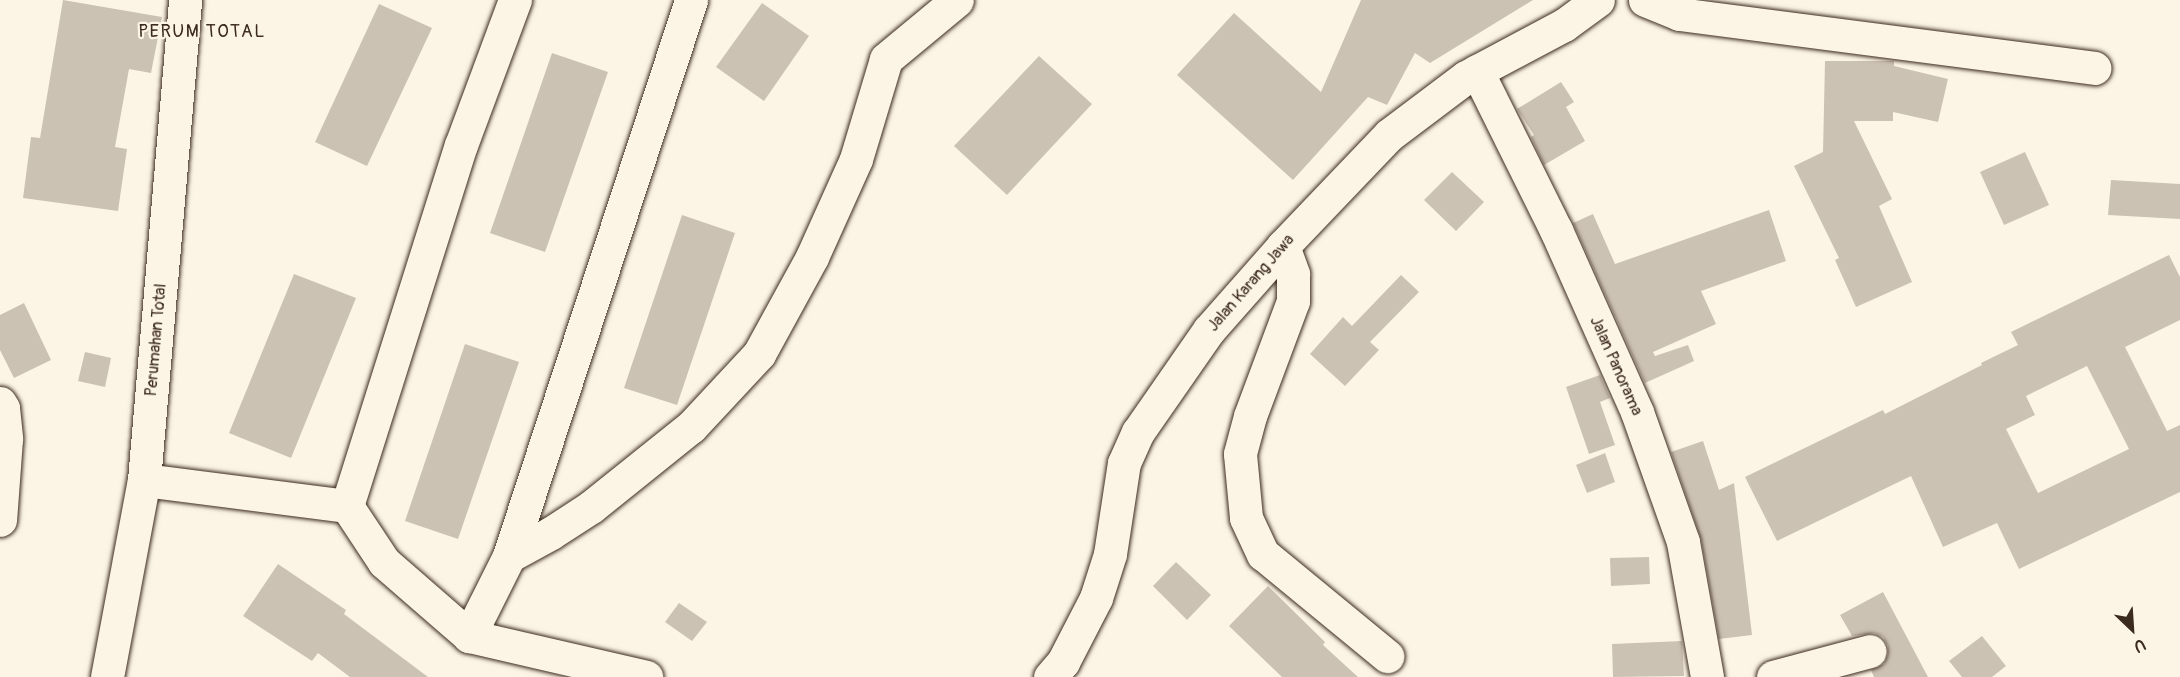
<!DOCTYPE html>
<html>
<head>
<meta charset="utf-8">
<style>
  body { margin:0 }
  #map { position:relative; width:2180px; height:677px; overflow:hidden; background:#fcf5e5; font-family:Pangolin,sans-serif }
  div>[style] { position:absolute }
  .building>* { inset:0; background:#ccc2b3 }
  .roads { filter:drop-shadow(0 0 2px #3b2a1e) drop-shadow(0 0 2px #3b2a1e) }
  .minor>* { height:33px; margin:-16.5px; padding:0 16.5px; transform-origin:16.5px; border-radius:16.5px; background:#fcf5e5 }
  span { translate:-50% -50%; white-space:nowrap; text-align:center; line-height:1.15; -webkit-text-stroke:4.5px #fcf5e5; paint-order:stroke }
  .street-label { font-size:16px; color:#3b2a1e }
  .neighbourhood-label { font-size:18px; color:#3b2a1e; letter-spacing:1.5px }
  .north { position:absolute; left:2102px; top:599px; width:60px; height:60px; -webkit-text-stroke:4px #fcf5e5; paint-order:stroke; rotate:155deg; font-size:16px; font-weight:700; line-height:24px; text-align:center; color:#3b2a1e }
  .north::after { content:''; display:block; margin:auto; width:21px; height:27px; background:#3b2a1e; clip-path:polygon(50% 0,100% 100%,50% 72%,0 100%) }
</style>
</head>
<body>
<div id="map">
  <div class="building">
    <div style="clip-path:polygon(63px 0,162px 17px,151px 73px,129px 69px,115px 147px,127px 149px,118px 211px,23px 198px,31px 137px,40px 138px)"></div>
    <div style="clip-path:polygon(1361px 0,1533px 0,1430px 63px,1415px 53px,1387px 105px,1368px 97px,1293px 180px,1177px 75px,1234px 13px,1321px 92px)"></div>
    <div style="clip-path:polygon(762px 3px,809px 36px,764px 101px,716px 67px)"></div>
    <div style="clip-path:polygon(379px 4px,432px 28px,367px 166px,315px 142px)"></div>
    <div style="clip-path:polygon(552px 53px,608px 72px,545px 252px,490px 233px)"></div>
    <div style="clip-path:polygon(1039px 56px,1092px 104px,1007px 195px,954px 146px)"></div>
    <div style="clip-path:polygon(1825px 61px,1894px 61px,1894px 66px,1948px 79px,1938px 122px,1893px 112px,1893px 121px,1854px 121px,1892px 199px,1879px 206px,1912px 282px,1856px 307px,1835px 260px,1839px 258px,1794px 166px,1823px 152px)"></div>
    <div style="clip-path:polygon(1561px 82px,1574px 102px,1566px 107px,1585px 141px,1544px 165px,1531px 137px,1534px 135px,1517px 109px)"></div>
    <div style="clip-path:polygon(2025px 152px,2049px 205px,2004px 225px,1980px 172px)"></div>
    <div style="clip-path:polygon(1452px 172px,1484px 202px,1456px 231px,1424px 200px)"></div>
    <div style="clip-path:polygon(2111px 180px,2180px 184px,2180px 219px,2108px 215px)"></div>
    <div style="clip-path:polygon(1769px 210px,1786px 261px,1701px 291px,1716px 324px,1653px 352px,1655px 356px,1688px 345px,1694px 361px,1645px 383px,1573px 223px,1593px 214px,1615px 264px)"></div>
    <div style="clip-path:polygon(682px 215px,735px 233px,677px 405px,624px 388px)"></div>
    <div style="clip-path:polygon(evenodd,2169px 255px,2180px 277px,2180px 320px,2125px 347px,2167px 431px,2180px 425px,2180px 492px,2019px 569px,1997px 523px,1943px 547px,1911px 476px,1777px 541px,1745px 477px,1883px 410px,1885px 414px,1982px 365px,1981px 363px,2018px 345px,2011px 332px,2169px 255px,2087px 366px,2129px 449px,2038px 493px,2006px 429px,2035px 415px,2026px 396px,2087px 366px)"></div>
    <div style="clip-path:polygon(294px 274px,356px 298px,291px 458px,229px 433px)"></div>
    <div style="clip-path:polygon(1401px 275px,1419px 292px,1370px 342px,1379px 350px,1345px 386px,1310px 354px,1343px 317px,1352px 326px)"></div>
    <div style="clip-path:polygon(24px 303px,51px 360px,14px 378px,0 350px,0 315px)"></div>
    <div style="clip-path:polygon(465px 344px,519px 362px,458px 539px,405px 521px)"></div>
    <div style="clip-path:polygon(85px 352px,111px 358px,105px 387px,78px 381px)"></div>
    <div style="clip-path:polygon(1600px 375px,1610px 398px,1600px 402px,1615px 445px,1589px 454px,1566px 387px)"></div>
    <div style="clip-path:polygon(1703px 441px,1719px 490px,1734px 483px,1752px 635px,1719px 639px,1701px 539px,1671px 452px)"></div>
    <div style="clip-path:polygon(1605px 453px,1615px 482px,1587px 493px,1576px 465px)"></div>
    <div style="clip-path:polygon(1649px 557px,1650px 584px,1611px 586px,1610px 558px)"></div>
    <div style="clip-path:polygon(1176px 562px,1211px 595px,1187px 620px,1153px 586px)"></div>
    <div style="clip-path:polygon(278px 564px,346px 610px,344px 614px,428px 677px,350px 677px,318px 653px,312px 661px,243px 616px)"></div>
    <div style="clip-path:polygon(1268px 586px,1325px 642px,1323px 645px,1358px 677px,1282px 677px,1229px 626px)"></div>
    <div style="clip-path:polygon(1883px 592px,1928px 677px,1874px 677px,1871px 670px,1884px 664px,1888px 655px,1888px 646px,1883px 637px,1874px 633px,1852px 636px,1840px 615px)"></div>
    <div style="clip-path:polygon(679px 603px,707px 622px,692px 641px,665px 622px)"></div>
    <div style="clip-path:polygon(1982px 636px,2006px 666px,1992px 677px,1962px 677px,1949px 661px)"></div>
    <div style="clip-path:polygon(1682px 641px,1684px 676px,1613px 677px,1612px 644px)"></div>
  </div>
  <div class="roads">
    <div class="minor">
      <div style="left:1645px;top:0;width:37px;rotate:22deg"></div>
      <div style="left:1679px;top:14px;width:419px;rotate:7.4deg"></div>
      <div style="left:1477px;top:71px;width:178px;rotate:63.6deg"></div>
      <div style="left:1556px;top:230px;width:199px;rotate:66deg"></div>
      <div style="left:1637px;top:412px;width:138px;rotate:70.5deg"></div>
      <div style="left:1683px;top:542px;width:137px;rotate:79.9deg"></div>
      <div style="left:1283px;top:246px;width:30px;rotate:70deg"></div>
      <div style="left:1293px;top:274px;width:27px;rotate:90deg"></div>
      <div style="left:1293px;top:301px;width:123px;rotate:110.5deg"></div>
      <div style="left:1250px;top:416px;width:39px;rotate:105deg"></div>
      <div style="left:1240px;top:454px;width:64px;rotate:84.6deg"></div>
      <div style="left:1246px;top:518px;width:40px;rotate:65deg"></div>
      <div style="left:1263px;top:554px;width:161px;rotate:39.4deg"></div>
      <div style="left:0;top:403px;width:6px;rotate:59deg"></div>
      <div style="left:3px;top:408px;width:31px;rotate:84deg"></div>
      <div style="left:6px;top:439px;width:81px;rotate:94.2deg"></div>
      <div style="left:144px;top:480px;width:205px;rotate:7.3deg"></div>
      <div style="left:347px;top:506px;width:67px;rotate:56.5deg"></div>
      <div style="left:384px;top:562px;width:113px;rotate:41deg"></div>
      <div style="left:469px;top:636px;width:182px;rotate:13deg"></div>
      <div style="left:347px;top:506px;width:379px;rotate:-72.5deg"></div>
      <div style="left:461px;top:145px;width:155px;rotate:-69.6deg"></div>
      <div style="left:509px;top:556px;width:48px;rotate:-28.7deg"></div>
      <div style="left:551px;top:533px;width:48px;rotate:-33deg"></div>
      <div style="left:591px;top:507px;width:128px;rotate:-38.7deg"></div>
      <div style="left:691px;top:427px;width:100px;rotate:-47deg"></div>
      <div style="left:759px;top:354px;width:111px;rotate:-61.3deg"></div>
      <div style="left:812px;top:257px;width:107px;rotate:-65.8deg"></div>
      <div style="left:856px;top:159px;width:104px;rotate:-73.3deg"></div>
      <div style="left:886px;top:59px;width:92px;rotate:-39.7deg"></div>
      <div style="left:469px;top:636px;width:89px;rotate:-63.4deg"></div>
      <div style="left:509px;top:556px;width:585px;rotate:-71.87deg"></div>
      <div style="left:107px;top:677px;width:200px;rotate:-79.4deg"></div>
      <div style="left:144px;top:480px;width:482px;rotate:-85.1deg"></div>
      <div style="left:1050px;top:677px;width:20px;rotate:-49deg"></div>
      <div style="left:1063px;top:662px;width:72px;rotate:-62.7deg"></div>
      <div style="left:1096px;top:598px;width:46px;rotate:-72.3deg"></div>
      <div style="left:1110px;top:554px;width:92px;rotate:-81.3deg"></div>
      <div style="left:1124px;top:463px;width:34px;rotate:-66deg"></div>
      <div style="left:1138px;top:432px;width:124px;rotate:-55.2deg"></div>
      <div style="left:1209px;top:330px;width:112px;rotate:-48.6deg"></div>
      <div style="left:1283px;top:246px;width:153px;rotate:-46.3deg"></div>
      <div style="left:1389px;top:135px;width:96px;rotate:-37deg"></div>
      <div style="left:1466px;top:77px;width:111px;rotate:-28deg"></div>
      <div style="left:1564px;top:25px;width:42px;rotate:-36.3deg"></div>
      <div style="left:1773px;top:677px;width:100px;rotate:-15deg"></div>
    </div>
  </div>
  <div class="street-label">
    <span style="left:1251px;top:283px;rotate:-49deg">Jalan Karang Jawa</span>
    <span style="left:156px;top:340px;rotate:-85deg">Perumahan Total</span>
    <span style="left:1616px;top:366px;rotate:66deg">Jalan Panorama</span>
  </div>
  <div class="neighbourhood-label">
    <span style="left:202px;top:32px">PERUM TOTAL</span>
  </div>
  <div class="north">U</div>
</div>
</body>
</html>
